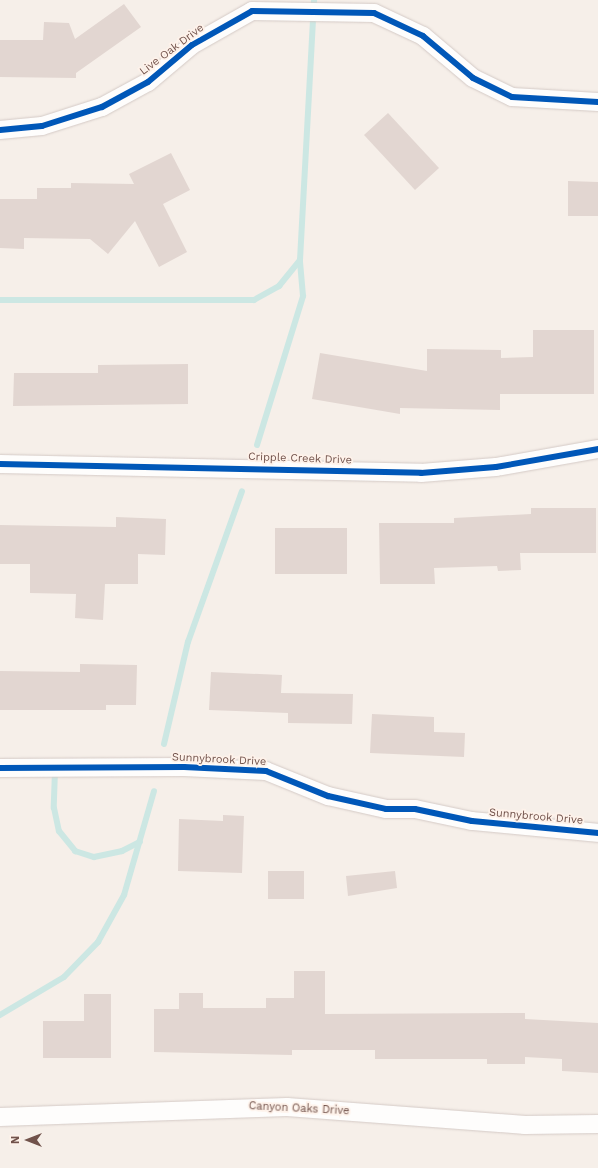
<!DOCTYPE html>
<html>
<head>
<meta charset="utf-8">
<style>
  body { margin:0 }
  #map { position:relative; width:598px; height:1168px; overflow:hidden; background:#f6efe9; font-family:"Work Sans",sans-serif }
  div>[style] { position:absolute }
  .stream>* { height:6px; margin:-3px; padding:0 3px; transform-origin:3px; border-radius:3px; background:#cce7e3 }
  .building>* { inset:0; background:#e2d6d1 }
  .roads { filter:drop-shadow(0 0 1px #d4cac6) drop-shadow(0 0 1px #d4cac6) }
  .street>* { height:18px; margin:-9px; padding:0 9px; transform-origin:9px; border-radius:9px; background:#fefdfc }
  .cycleway>* { height:6px; margin:-3px; padding:0 3px; transform-origin:3px; border-radius:3px; background:#0057b8 }
  span { translate:-50% -50%; white-space:nowrap; text-align:center; line-height:1.15; -webkit-text-stroke:3.5px #fef2ea; paint-order:stroke }
  .street-label { font-size:11px; color:#71524b }
  .north { position:absolute; left:8px; top:1120px; width:40px; height:40px; -webkit-text-stroke:3px #fef2ea; paint-order:stroke; rotate:270deg; font-size:11px; font-weight:700; line-height:16px; text-align:center; color:#71524b }
  .north::after { content:''; display:block; margin:auto; width:14px; height:18px; background:#71524b; clip-path:polygon(50% 0,100% 100%,50% 72%,0 100%) }
</style>
</head>
<body>
<div id="map">
  <div class="stream">
    <div style="left:0;top:300px;width:254px"></div>
    <div style="left:254px;top:300px;width:29px;rotate:-29deg"></div>
    <div style="left:279px;top:286px;width:33px;rotate:-51deg"></div>
    <div style="left:300px;top:260px;width:260px;rotate:-86.9deg"></div>
    <div style="left:257px;top:445px;width:156px;rotate:-72.8deg"></div>
    <div style="left:303px;top:296px;width:36px;rotate:-95deg"></div>
    <div style="left:164px;top:744px;width:105px;rotate:-76.8deg"></div>
    <div style="left:188px;top:642px;width:160px;rotate:-70.3deg"></div>
    <div style="left:55px;top:770px;width:38px;rotate:92deg"></div>
    <div style="left:54px;top:808px;width:24px;rotate:78deg"></div>
    <div style="left:59px;top:831px;width:26px;rotate:51deg"></div>
    <div style="left:75px;top:851px;width:20px;rotate:18deg"></div>
    <div style="left:94px;top:857px;width:29px;rotate:-12deg"></div>
    <div style="left:122px;top:851px;width:20px;rotate:-27deg"></div>
    <div style="left:0;top:1015px;width:74px;rotate:-30.7deg"></div>
    <div style="left:64px;top:977px;width:49px;rotate:-45.8deg"></div>
    <div style="left:98px;top:942px;width:54px;rotate:-61deg"></div>
    <div style="left:124px;top:895px;width:108px;rotate:-73.9deg"></div>
  </div>
  <div class="building">
    <div style="clip-path:polygon(124px 4px,141px 27px,76px 73px,76px 78px,0 77px,0 40px,43px 40px,44px 22px,69px 23px,75px 39px)"></div>
    <div style="clip-path:polygon(388px 113px,439px 168px,415px 190px,364px 135px)"></div>
    <div style="clip-path:polygon(171px 153px,190px 190px,163px 204px,187px 252px,159px 267px,135px 221px,108px 254px,90px 239px,24px 238px,24px 249px,0 248px,0 199px,37px 199px,37px 188px,71px 188px,71px 183px,134px 184px,129px 174px)"></div>
    <div style="clip-path:polygon(568px 181px,598px 182px,598px 216px,568px 216px)"></div>
    <div style="clip-path:polygon(533px 330px,594px 330px,594px 394px,500px 394px,500px 410px,400px 408px,400px 414px,312px 399px,320px 353px,427px 371px,427px 349px,501px 350px,501px 358px,533px 357px)"></div>
    <div style="clip-path:polygon(188px 364px,188px 404px,13px 406px,14px 373px,98px 373px,98px 365px)"></div>
    <div style="clip-path:polygon(531px 508px,596px 508px,596px 553px,520px 553px,521px 570px,498px 571px,497px 566px,434px 568px,435px 584px,380px 584px,379px 523px,454px 523px,454px 518px,531px 514px)"></div>
    <div style="clip-path:polygon(116px 517px,166px 519px,165px 555px,138px 554px,138px 584px,105px 584px,103px 620px,75px 618px,76px 594px,30px 593px,30px 564px,0 564px,0 525px,116px 527px)"></div>
    <div style="clip-path:polygon(275px 528px,347px 528px,347px 574px,275px 574px)"></div>
    <div style="clip-path:polygon(80px 664px,137px 665px,136px 705px,106px 705px,106px 710px,0 710px,0 671px,80px 672px)"></div>
    <div style="clip-path:polygon(211px 672px,282px 675px,281px 693px,353px 694px,352px 724px,288px 723px,288px 713px,209px 710px)"></div>
    <div style="clip-path:polygon(372px 714px,434px 717px,434px 732px,465px 733px,464px 757px,370px 753px)"></div>
    <div style="clip-path:polygon(223px 815px,244px 816px,242px 873px,178px 871px,179px 819px,223px 821px)"></div>
    <div style="clip-path:polygon(268px 871px,304px 871px,304px 899px,268px 899px)"></div>
    <div style="clip-path:polygon(395px 871px,397px 888px,348px 896px,346px 876px)"></div>
    <div style="clip-path:polygon(294px 971px,325px 971px,325px 1014px,525px 1013px,525px 1019px,598px 1023px,598px 1073px,562px 1071px,562px 1059px,525px 1057px,525px 1064px,487px 1064px,487px 1059px,375px 1059px,375px 1050px,292px 1050px,292px 1055px,154px 1052px,154px 1009px,179px 1009px,179px 993px,203px 993px,203px 1008px,266px 1008px,266px 998px,294px 998px)"></div>
    <div style="clip-path:polygon(84px 994px,111px 994px,111px 1058px,43px 1058px,43px 1021px,84px 1021px)"></div>
  </div>
  <div class="roads">
    <div class="street">
      <div style="left:0;top:130px;width:42px;rotate:-5.4deg"></div>
      <div style="left:42px;top:126px;width:63px;rotate:-17.6deg"></div>
      <div style="left:102px;top:107px;width:52px;rotate:-28.5deg"></div>
      <div style="left:148px;top:82px;width:57px;rotate:-40.1deg"></div>
      <div style="left:192px;top:45px;width:69px;rotate:-29.5deg"></div>
      <div style="left:252px;top:11px;width:122px;rotate:0.9deg"></div>
      <div style="left:374px;top:13px;width:54px;rotate:25.1deg"></div>
      <div style="left:423px;top:36px;width:65px;rotate:40deg"></div>
      <div style="left:473px;top:78px;width:43px;rotate:26deg"></div>
      <div style="left:512px;top:97px;width:86px;rotate:3.3deg"></div>
      <div style="left:0;top:464px;width:421px;rotate:1.2deg"></div>
      <div style="left:421px;top:473px;width:75px;rotate:-4.6deg"></div>
      <div style="left:496px;top:467px;width:104px;rotate:-10deg"></div>
      <div style="left:0;top:768px;width:184px;rotate:-0.3deg"></div>
      <div style="left:184px;top:767px;width:82px;rotate:2.8deg"></div>
      <div style="left:266px;top:771px;width:67px;rotate:22deg"></div>
      <div style="left:328px;top:796px;width:59px;rotate:12.6deg"></div>
      <div style="left:386px;top:809px;width:29px"></div>
      <div style="left:415px;top:809px;width:58px;rotate:11.9deg"></div>
      <div style="left:472px;top:821px;width:127px;rotate:5.4deg"></div>
      <div style="left:0;top:1117px;width:287px;rotate:-2deg"></div>
      <div style="left:287px;top:1107px;width:239px;rotate:4.3deg"></div>
      <div style="left:525px;top:1125px;width:73px;rotate:-0.8deg"></div>
    </div>
  </div>
  <div class="cycleway">
    <div style="left:0;top:130px;width:42px;rotate:-5.4deg"></div>
    <div style="left:42px;top:126px;width:63px;rotate:-17.6deg"></div>
    <div style="left:102px;top:107px;width:52px;rotate:-28.5deg"></div>
    <div style="left:148px;top:82px;width:57px;rotate:-40.1deg"></div>
    <div style="left:192px;top:45px;width:69px;rotate:-29.5deg"></div>
    <div style="left:252px;top:11px;width:122px;rotate:0.9deg"></div>
    <div style="left:374px;top:13px;width:54px;rotate:25.1deg"></div>
    <div style="left:423px;top:36px;width:65px;rotate:40deg"></div>
    <div style="left:473px;top:78px;width:43px;rotate:26deg"></div>
    <div style="left:512px;top:97px;width:86px;rotate:3.3deg"></div>
    <div style="left:0;top:464px;width:421px;rotate:1.2deg"></div>
    <div style="left:421px;top:473px;width:75px;rotate:-4.6deg"></div>
    <div style="left:496px;top:467px;width:104px;rotate:-10deg"></div>
    <div style="left:0;top:768px;width:184px;rotate:-0.3deg"></div>
    <div style="left:184px;top:767px;width:82px;rotate:2.8deg"></div>
    <div style="left:266px;top:771px;width:67px;rotate:22deg"></div>
    <div style="left:328px;top:796px;width:59px;rotate:12.6deg"></div>
    <div style="left:386px;top:809px;width:29px"></div>
    <div style="left:415px;top:809px;width:58px;rotate:11.9deg"></div>
    <div style="left:472px;top:821px;width:127px;rotate:5.4deg"></div>
  </div>
  <div class="street-label">
    <span style="left:172px;top:50px;rotate:-37deg">Live Oak Drive</span>
    <span style="left:300px;top:459px;rotate:2deg">Cripple Creek Drive</span>
    <span style="left:219px;top:760px;rotate:3deg">Sunnybrook Drive</span>
    <span style="left:536px;top:817px;rotate:5deg">Sunnybrook Drive</span>
    <span style="left:299px;top:1109px;rotate:3deg">Canyon Oaks Drive</span>
  </div>
  <div class="north">N</div>
</div>
</body>
</html>
